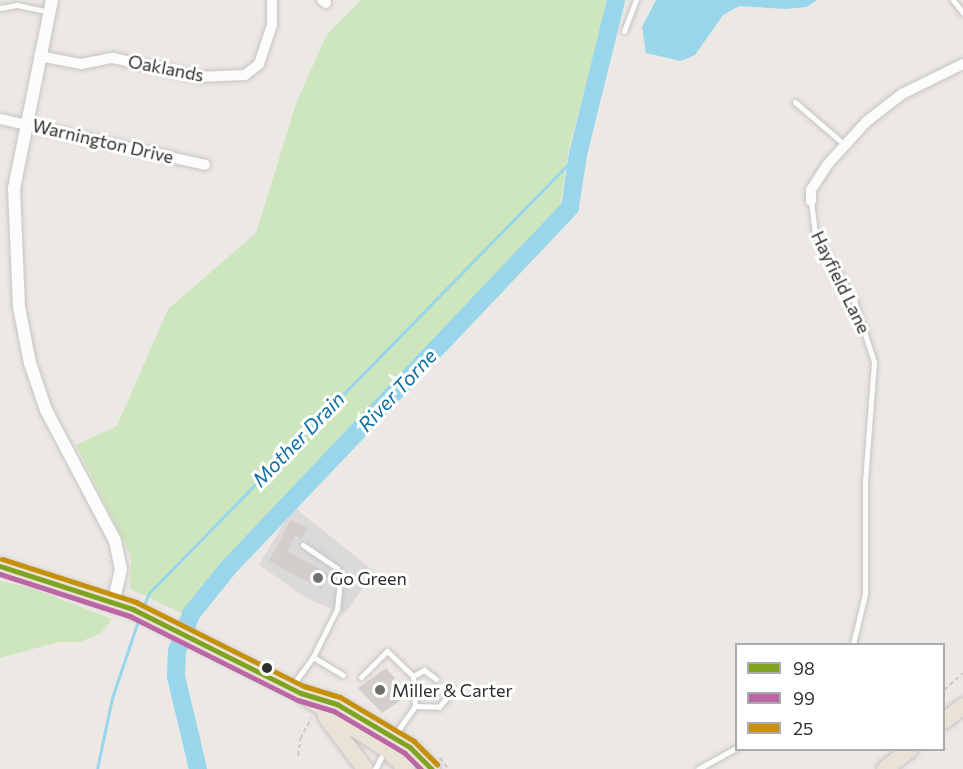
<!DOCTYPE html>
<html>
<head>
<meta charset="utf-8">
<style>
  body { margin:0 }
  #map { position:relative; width:963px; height:769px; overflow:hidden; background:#ece8e4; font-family:Commissioner,sans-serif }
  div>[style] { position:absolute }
  .industrial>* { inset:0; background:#dcd9db }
  .green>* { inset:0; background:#cee6be }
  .water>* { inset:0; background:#99d6ec }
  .stream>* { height:3px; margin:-1.5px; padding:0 1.5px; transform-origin:1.5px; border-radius:1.5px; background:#99d6ec }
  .river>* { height:18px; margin:-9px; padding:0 9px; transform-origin:9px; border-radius:9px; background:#99d6ec }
  .building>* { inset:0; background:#d1cecb }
  .path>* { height:1.5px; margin-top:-0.75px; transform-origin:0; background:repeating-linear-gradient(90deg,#c9c9c8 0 4.5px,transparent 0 7.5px) }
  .roads { filter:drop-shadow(0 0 2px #c5c4c5) drop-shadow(0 0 2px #c5c4c5) }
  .service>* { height:5px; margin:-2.5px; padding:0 2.5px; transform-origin:2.5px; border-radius:2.5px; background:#fcfcfb }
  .minor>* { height:10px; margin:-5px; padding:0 5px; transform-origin:5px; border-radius:5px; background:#fcfcfb }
  .tertiary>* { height:12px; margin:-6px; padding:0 6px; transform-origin:6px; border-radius:6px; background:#fcfcfb }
  .trunk>* { height:16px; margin:-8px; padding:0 8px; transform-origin:8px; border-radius:8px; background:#e9e2d6 }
  .bus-1>* { height:4.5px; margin:-2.25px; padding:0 2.25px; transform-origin:2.25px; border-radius:2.25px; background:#80a421 }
  .bus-2>* { height:4.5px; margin:-2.25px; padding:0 2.25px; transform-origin:2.25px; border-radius:2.25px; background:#bb66a5 }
  .bus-3>* { height:4.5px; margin:-2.25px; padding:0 2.25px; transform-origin:2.25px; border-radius:2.25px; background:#c6900c }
  .dots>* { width:16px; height:16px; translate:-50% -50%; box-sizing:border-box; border:3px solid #fff; border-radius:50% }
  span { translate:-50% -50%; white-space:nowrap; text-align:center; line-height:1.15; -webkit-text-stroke:6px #fff; paint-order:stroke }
  .street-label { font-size:18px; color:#2e2e2e }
  .poi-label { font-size:18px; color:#2e2e2e }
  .left { translate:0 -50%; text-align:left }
  .water-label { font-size:20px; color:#0d6fa3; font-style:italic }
  .legend { position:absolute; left:735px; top:643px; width:210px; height:108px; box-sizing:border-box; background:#fff; border:2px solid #ababab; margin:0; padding:8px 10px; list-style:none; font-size:18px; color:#2e2e2e }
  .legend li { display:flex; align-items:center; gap:12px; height:30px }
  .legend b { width:30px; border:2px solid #ababab }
</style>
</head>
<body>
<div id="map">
  <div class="industrial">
    <div style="clip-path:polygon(294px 507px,375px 572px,344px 614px,308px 599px,259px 565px)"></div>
  </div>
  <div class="green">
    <div style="clip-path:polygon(361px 0,609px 0,569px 148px,560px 207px,210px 578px,184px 614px,130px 589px,131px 556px,76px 445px,117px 426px,168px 309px,256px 233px,297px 101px,327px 34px)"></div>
    <div style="clip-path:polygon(0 581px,31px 588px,112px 619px,101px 633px,80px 642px,58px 642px,0 658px)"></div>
  </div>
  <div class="water">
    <div style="clip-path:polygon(656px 0,817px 0,807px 7px,786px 9px,739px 6px,723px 15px,695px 55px,681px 61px,646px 53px,642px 27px)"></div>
  </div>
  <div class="stream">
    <div style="left:143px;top:607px;width:15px;rotate:-67deg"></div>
    <div style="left:149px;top:593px;width:614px;rotate:-45.66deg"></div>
    <div style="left:97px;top:769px;width:73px;rotate:-78.1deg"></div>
    <div style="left:112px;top:698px;width:84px;rotate:-71.4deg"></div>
  </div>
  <div class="river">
    <div style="left:198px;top:769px;width:95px;rotate:-103.4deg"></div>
    <div style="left:176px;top:677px;width:26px;rotate:-88deg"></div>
    <div style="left:177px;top:651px;width:40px;rotate:-69deg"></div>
    <div style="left:191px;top:614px;width:59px;rotate:-51.2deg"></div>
    <div style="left:228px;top:568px;width:497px;rotate:-46.5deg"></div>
    <div style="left:570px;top:207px;width:54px;rotate:-81.4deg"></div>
    <div style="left:578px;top:154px;width:159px;rotate:-76.1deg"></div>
  </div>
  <div class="building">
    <div style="clip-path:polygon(291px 520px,307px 528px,301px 539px,295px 536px,287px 551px,329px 574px,321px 589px,269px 561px)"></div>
    <div style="clip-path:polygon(386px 668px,395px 678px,391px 682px,401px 692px,397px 696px,401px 700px,382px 713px,358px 688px)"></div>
  </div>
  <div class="path">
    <div style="left:944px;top:690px;width:25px;rotate:-42deg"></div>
    <div style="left:298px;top:756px;width:17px;rotate:-83deg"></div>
    <div style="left:300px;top:739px;width:24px;rotate:-62deg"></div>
    <div style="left:440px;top:758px;width:14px;rotate:51deg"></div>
  </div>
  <div class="roads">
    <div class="service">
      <div style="left:953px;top:0;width:16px;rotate:52deg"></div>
      <div style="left:0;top:8px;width:17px;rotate:-10deg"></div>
      <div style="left:17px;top:5px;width:33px;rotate:12deg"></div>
      <div style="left:624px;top:31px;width:33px;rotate:-69deg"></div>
      <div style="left:795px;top:102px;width:66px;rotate:40.7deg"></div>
      <div style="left:811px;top:201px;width:33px;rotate:83deg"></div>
      <div style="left:815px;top:234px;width:77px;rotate:59.4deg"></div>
      <div style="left:854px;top:300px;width:65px;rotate:72.1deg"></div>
      <div style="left:874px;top:362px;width:120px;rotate:94.3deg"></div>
      <div style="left:865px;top:482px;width:112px;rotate:90deg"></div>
      <div style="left:865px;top:594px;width:51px;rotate:103.5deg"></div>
      <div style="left:303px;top:545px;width:41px;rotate:34.1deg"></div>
      <div style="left:337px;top:568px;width:13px;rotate:77deg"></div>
      <div style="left:340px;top:581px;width:28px;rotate:96deg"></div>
      <div style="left:337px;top:609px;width:54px;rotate:116.6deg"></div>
      <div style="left:361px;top:677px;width:37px;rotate:-45deg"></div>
      <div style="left:387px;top:651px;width:36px;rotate:44deg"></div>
      <div style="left:292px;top:686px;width:36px;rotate:-54deg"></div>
      <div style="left:313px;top:657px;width:35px;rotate:31deg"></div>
      <div style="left:415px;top:706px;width:24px;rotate:2deg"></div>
      <div style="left:439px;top:707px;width:22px;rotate:-51deg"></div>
      <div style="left:394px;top:736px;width:37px;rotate:-55deg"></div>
      <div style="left:415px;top:706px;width:30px;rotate:-94deg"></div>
      <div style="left:413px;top:676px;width:13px;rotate:-29deg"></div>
      <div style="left:424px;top:670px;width:15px;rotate:37deg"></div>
      <div style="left:375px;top:769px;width:19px;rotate:-62deg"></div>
      <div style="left:698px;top:769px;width:43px;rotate:-28.9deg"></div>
    </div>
    <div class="minor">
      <div style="left:322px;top:0;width:5px;rotate:37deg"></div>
      <div style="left:39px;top:56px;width:43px;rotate:10.8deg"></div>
      <div style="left:81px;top:64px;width:33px;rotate:-11deg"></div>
      <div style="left:113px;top:58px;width:86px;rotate:12.7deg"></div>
      <div style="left:197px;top:77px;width:48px;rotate:-2.4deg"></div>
      <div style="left:245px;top:75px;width:18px;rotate:-38deg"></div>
      <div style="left:259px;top:64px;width:41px;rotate:-71.6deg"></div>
      <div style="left:272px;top:25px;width:25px;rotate:-90deg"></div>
      <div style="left:0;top:119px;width:210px;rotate:12.6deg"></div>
      <div style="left:811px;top:201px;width:11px;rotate:-90deg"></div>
      <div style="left:811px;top:190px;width:30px;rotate:-57deg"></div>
      <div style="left:827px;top:165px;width:58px;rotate:-47.8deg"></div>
      <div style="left:866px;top:122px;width:46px;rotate:-37.9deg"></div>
      <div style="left:902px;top:94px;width:68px;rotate:-26.2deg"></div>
    </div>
    <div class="tertiary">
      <div style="left:52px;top:0;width:192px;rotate:101.4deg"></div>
      <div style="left:14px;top:188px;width:119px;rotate:87.6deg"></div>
      <div style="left:19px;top:307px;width:57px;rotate:78.9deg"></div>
      <div style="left:30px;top:363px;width:50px;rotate:71.2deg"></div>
      <div style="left:46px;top:410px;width:148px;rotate:62.2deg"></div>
      <div style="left:115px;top:541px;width:29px;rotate:78deg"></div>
      <div style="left:121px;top:569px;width:35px;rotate:103deg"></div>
    </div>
    <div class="trunk">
      <div style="left:0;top:566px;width:140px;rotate:17.9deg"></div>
      <div style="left:133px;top:609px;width:188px;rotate:26.6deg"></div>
      <div style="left:301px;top:693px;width:38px;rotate:17deg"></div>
      <div style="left:337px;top:704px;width:85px;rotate:30.5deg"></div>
      <div style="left:410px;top:747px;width:31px;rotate:45deg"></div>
      <div style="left:306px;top:697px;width:95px;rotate:33deg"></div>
      <div style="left:386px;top:749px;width:29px;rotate:44deg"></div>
      <div style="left:326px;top:717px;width:65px;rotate:53.1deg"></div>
      <div style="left:944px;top:721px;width:24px;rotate:-38deg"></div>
      <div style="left:885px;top:769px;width:31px;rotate:-38deg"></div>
    </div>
  </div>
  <div class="bus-1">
    <div style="left:0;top:566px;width:140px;rotate:17.9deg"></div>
    <div style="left:133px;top:609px;width:188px;rotate:26.6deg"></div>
    <div style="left:301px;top:693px;width:38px;rotate:17deg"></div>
    <div style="left:337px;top:704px;width:85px;rotate:30.5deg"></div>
    <div style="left:410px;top:747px;width:31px;rotate:45deg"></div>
  </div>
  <div class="bus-2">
    <div style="left:0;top:574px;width:137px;rotate:17.9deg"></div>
    <div style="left:130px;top:616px;width:188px;rotate:26.6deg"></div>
    <div style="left:298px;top:700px;width:38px;rotate:17deg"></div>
    <div style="left:334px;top:711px;width:82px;rotate:30.6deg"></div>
    <div style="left:405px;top:753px;width:23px;rotate:45deg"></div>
  </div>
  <div class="bus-3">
    <div style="left:2px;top:559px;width:141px;rotate:17.8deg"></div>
    <div style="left:136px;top:602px;width:188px;rotate:26.6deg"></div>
    <div style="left:304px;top:686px;width:38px;rotate:17deg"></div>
    <div style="left:340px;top:697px;width:86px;rotate:30.7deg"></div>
    <div style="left:414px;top:741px;width:33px;rotate:45deg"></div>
  </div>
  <div class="dots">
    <div style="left:318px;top:578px;background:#706f6e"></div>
    <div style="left:267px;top:668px;background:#2e2e2e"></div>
    <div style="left:380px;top:690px;background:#706f6e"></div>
  </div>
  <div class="street-label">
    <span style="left:166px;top:68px;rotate:11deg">Oaklands</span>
    <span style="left:103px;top:141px;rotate:13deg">Warnington Drive</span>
    <span style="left:841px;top:282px;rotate:64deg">Hayfield Lane</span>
  </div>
  <div class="poi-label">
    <span class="left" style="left:330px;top:578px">Go Green</span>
    <span class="left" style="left:392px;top:690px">Miller &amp; Carter</span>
  </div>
  <div class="water-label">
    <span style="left:397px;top:390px;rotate:-47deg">River Torne</span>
    <span style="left:298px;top:439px;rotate:-46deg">Mother Drain</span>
  </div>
  <ul class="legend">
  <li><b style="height:8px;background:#80a421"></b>98</li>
  <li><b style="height:8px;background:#bb66a5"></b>99</li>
  <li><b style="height:8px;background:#c6900c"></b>25</li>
  </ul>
</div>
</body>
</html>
